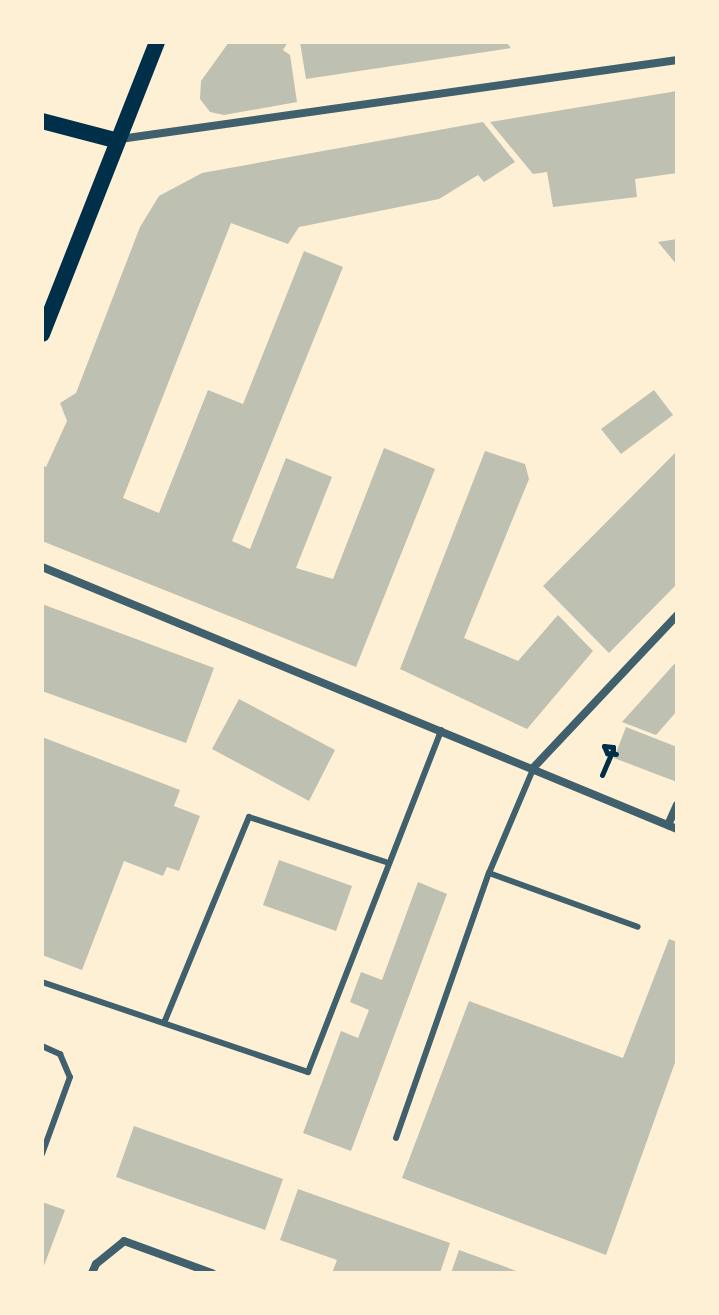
<!DOCTYPE html>
<html>
<head>
<meta charset="utf-8">
<style>
  body { margin:0 }
  #map { position:relative; width:719px; height:1315px; overflow:hidden; background:#fdf0d5; font-family:Overpass,sans-serif }
  div>[style] { position:absolute }
  .building>* { inset:0; background:#bec0b2 }
  .path>* { height:5px; margin:-2.5px; padding:0 2.5px; transform-origin:2.5px; border-radius:2.5px; background:#003049 }
  .service>* { height:6px; margin:-3px; padding:0 3px; transform-origin:3px; border-radius:3px; background:#3f606c }
  .minor>* { height:8px; margin:-4px; padding:0 4px; transform-origin:4px; border-radius:4px; background:#3f606c }
  .secondary>* { height:16px; margin:-8px; padding:0 8px; transform-origin:8px; border-radius:8px; background:#003049 }
  span { translate:-50% -50%; white-space:nowrap; text-align:center; line-height:1.15; -webkit-text-stroke:6px #fdf0d5; paint-order:stroke }
  .frame { position:absolute; inset:0; border:44px solid #fdf0d5; pointer-events:none }
</style>
</head>
<body>
<div id="map">
  <div class="building">
    <div style="clip-path:polygon(229px 42px,288px 42px,283px 50px,290px 55px,297px 102px,224px 115px,210px 112px,200px 99px,201px 81px)"></div>
    <div style="clip-path:polygon(300px 42px,506px 42px,511px 48px,306px 79px)"></div>
    <div style="clip-path:polygon(677px 91px,677px 173px,635px 179px,637px 197px,553px 207px,547px 172px,533px 174px,490px 122px)"></div>
    <div style="clip-path:polygon(483px 122px,515px 162px,484px 182px,478px 175px,439px 199px,299px 227px,288px 244px,231px 223px,123px 498px,159px 513px,208px 390px,243px 404px,304px 251px,343px 267px,232px 541px,250px 549px,286px 458px,332px 477px,296px 568px,333px 579px,384px 448px,435px 469px,356px 667px,42px 541px,42px 465px,46px 467px,67px 421px,60px 403px,76px 393px,140px 227px,159px 196px,202px 173px)"></div>
    <div style="clip-path:polygon(677px 239px,677px 265px,658px 242px)"></div>
    <div style="clip-path:polygon(654px 390px,673px 415px,621px 454px,601px 429px)"></div>
    <div style="clip-path:polygon(485px 451px,525px 464px,529px 479px,464px 638px,518px 661px,558px 615px,593px 651px,527px 729px,400px 669px)"></div>
    <div style="clip-path:polygon(677px 451px,677px 584px,609px 653px,543px 586px)"></div>
    <div style="clip-path:polygon(42px 604px,214px 668px,186px 743px,42px 691px)"></div>
    <div style="clip-path:polygon(677px 661px,677px 711px,656px 735px,622px 722px)"></div>
    <div style="clip-path:polygon(239px 699px,335px 750px,309px 801px,212px 749px)"></div>
    <div style="clip-path:polygon(626px 727px,677px 747px,677px 782px,614px 758px)"></div>
    <div style="clip-path:polygon(42px 737px,180px 790px,174px 806px,200px 816px,179px 871px,167px 867px,163px 876px,124px 861px,82px 970px,42px 955px)"></div>
    <div style="clip-path:polygon(279px 860px,352px 886px,336px 931px,263px 905px)"></div>
    <div style="clip-path:polygon(418px 882px,447px 894px,351px 1151px,303px 1133px,341px 1031px,358px 1038px,369px 1010px,350px 1002px,361px 972px,382px 980px)"></div>
    <div style="clip-path:polygon(669px 939px,677px 942px,677px 1057px,606px 1255px,402px 1178px,469px 1001px,623px 1058px)"></div>
    <div style="clip-path:polygon(134px 1126px,283px 1179px,265px 1230px,116px 1177px)"></div>
    <div style="clip-path:polygon(298px 1189px,450px 1243px,440px 1273px,332px 1273px,337px 1260px,280px 1240px)"></div>
    <div style="clip-path:polygon(42px 1202px,65px 1210px,42px 1271px)"></div>
    <div style="clip-path:polygon(459px 1250px,522px 1273px,451px 1273px)"></div>
  </div>
  <div class="path">
    <div style="left:602px;top:775px;width:15px;rotate:-67deg"></div>
    <div style="left:608px;top:761px;width:12px;rotate:-66deg"></div>
    <div style="left:613px;top:750px;width:3px;rotate:-90deg"></div>
    <div style="left:613px;top:747px;width:9px;rotate:-174deg"></div>
    <div style="left:604px;top:746px;width:8px;rotate:67deg"></div>
    <div style="left:607px;top:753px;width:9px;rotate:6deg"></div>
  </div>
  <div class="service">
    <div style="left:489px;top:873px;width:158px;rotate:19.9deg"></div>
    <div style="left:42px;top:982px;width:281px;rotate:18.7deg"></div>
    <div style="left:308px;top:1072px;width:367px;rotate:-68.7deg"></div>
    <div style="left:164px;top:1023px;width:223px;rotate:-67.6deg"></div>
    <div style="left:249px;top:817px;width:144px;rotate:18.2deg"></div>
    <div style="left:42px;top:1046px;width:20px;rotate:24deg"></div>
    <div style="left:60px;top:1054px;width:25px;rotate:67deg"></div>
    <div style="left:70px;top:1077px;width:82px;rotate:110deg"></div>
    <div style="left:396px;top:1138px;width:281px;rotate:-70.7deg"></div>
    <div style="left:489px;top:873px;width:115px;rotate:-67deg"></div>
  </div>
  <div class="minor">
    <div style="left:120px;top:139px;width:563px;rotate:-8.07deg"></div>
    <div style="left:42px;top:567px;width:687px;rotate:22.42deg"></div>
    <div style="left:534px;top:767px;width:209px;rotate:-46.7deg"></div>
    <div style="left:668px;top:825px;width:22px;rotate:-66deg"></div>
    <div style="left:92px;top:1273px;width:10px;rotate:-66deg"></div>
    <div style="left:96px;top:1264px;width:36px;rotate:-39deg"></div>
    <div style="left:124px;top:1241px;width:94px;rotate:20deg"></div>
  </div>
  <div class="secondary">
    <div style="left:42px;top:121px;width:75px;rotate:14.6deg"></div>
    <div style="left:42px;top:334px;width:314px;rotate:-68.5deg"></div>
  </div>
  <div class="frame"></div>
</div>
</body>
</html>
